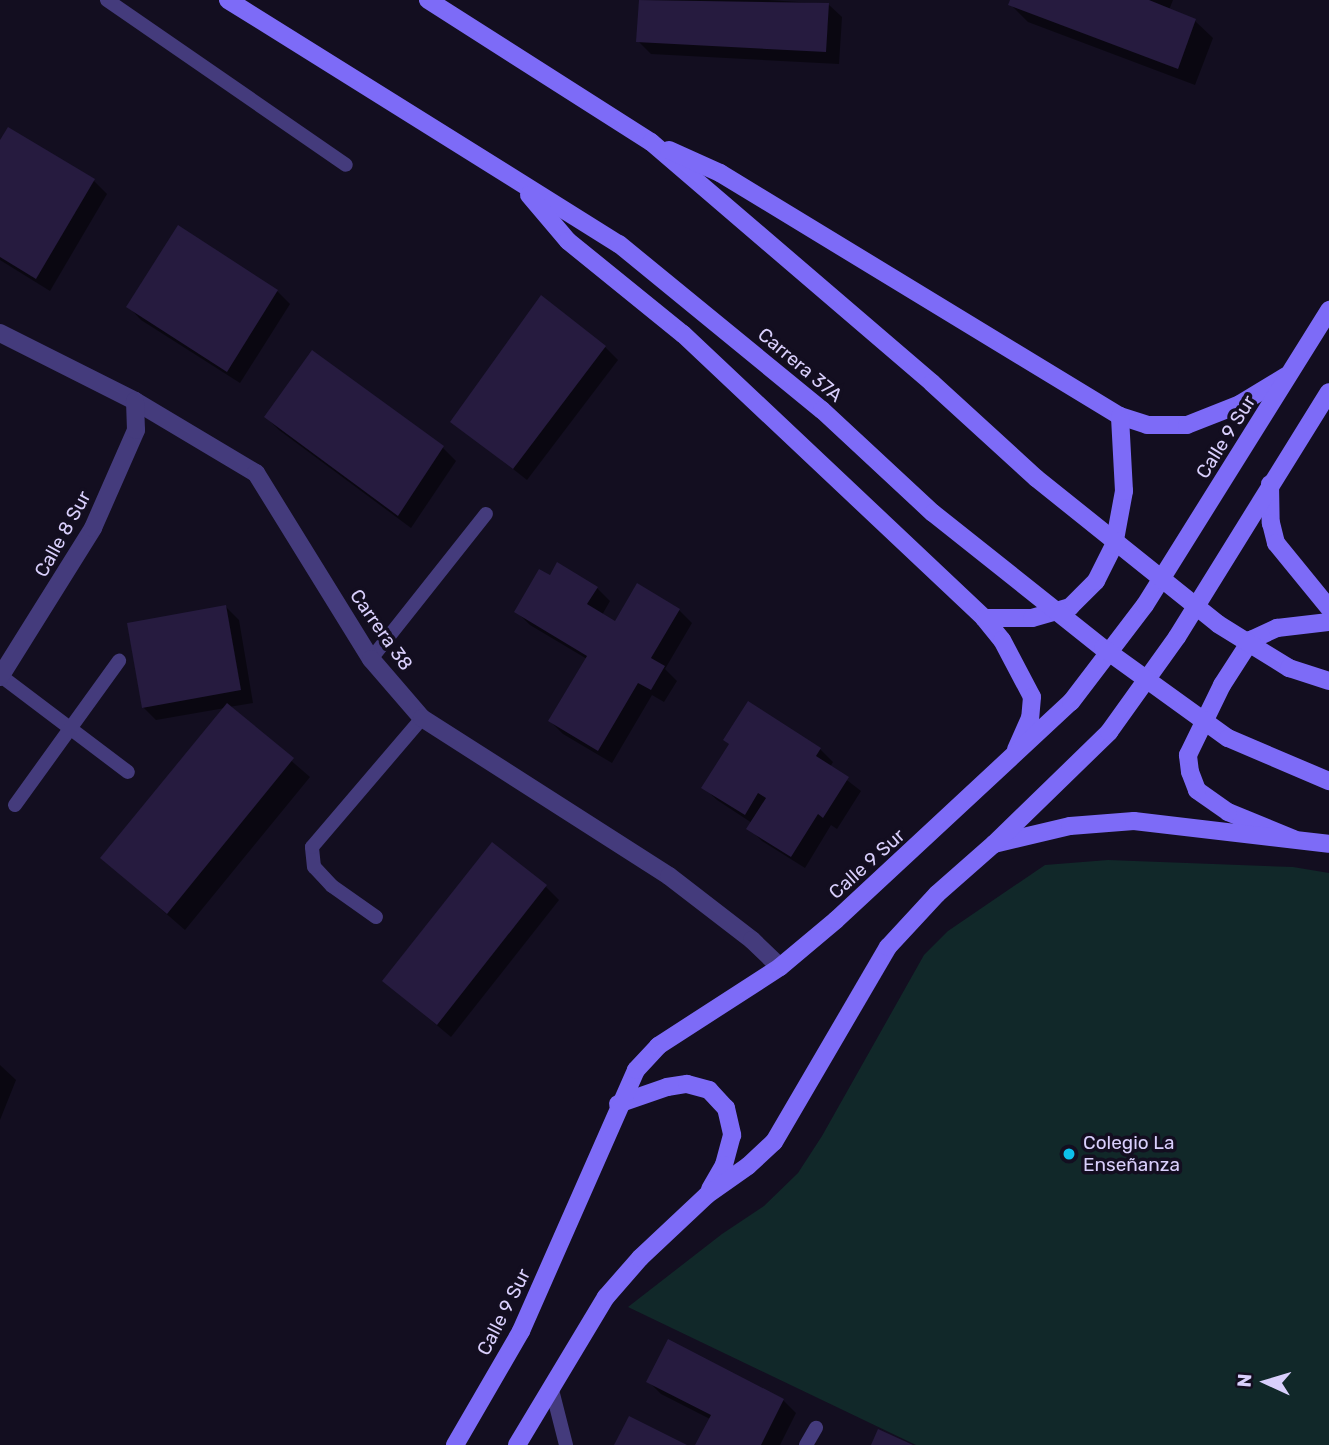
<!DOCTYPE html>
<html>
<head>
<meta charset="utf-8">
<style>
  body { margin:0 }
  #map { position:relative; width:1329px; height:1445px; overflow:hidden; background:#130e20; font-family:Rubik,sans-serif }
  div>[style] { position:absolute }
  .green>* { inset:0; background:#112829 }
  .shadow>* { inset:0; background:#0007 }
  .building>* { inset:0; background:#261b3f }
  .lane>* { height:14px; margin:-7px; padding:0 7px; transform-origin:7px; border-radius:7px; background:#443b7c }
  .street>* { height:18px; margin:-9px; padding:0 9px; transform-origin:9px; border-radius:9px; background:#443b7c }
  .secondary>* { height:18px; margin:-9px; padding:0 9px; transform-origin:9px; border-radius:9px; background:#7d6bf7 }
  .secondary-bridge>* { height:18px; margin:-9px; padding:0 9px; transform-origin:9px; border-radius:9px; background:#7d6bf7 }
  .dots>* { width:19px; height:19px; translate:-50% -50%; box-sizing:border-box; border:4px solid #130e20; border-radius:50% }
  span { translate:-50% -50%; white-space:nowrap; text-align:center; line-height:1.15; -webkit-text-stroke:7px #130e20; paint-order:stroke }
  .street-label { font-size:19px; color:#d9cffc }
  .poi-label { font-size:19px; color:#d9cffc }
  .left { translate:0 -50%; text-align:left }
  .north { position:absolute; left:1231px; top:1347px; width:70px; height:70px; -webkit-text-stroke:5px #130e20; paint-order:stroke; rotate:274deg; font-size:19px; font-weight:700; line-height:28px; text-align:center; color:#d9cffc }
  .north::after { content:''; display:block; margin:auto; width:24px; height:32px; background:#d9cffc; clip-path:polygon(50% 0,100% 100%,50% 72%,0 100%) }
</style>
</head>
<body>
<div id="map">
  <div class="green">
    <div style="clip-path:polygon(1108px 860px,1293px 867px,1329px 873px,1329px 1445px,916px 1445px,628px 1307px,722px 1234px,764px 1206px,798px 1173px,822px 1136px,924px 955px,948px 931px,1045px 865px)"></div>
  </div>
  <div class="shadow">
    <div style="clip-path:polygon(640px 0,768px 0,828px 4px,842px 17px,839px 64px,651px 54px,638px 41px)"></div>
    <div style="clip-path:polygon(1012px 0,1173px 0,1169px 10px,1195px 21px,1213px 38px,1195px 85px,1028px 22px,1010px 4px)"></div>
    <div style="clip-path:polygon(8px 129px,94px 181px,107px 194px,50px 291px,0 260px,0 144px)"></div>
    <div style="clip-path:polygon(277px 291px,290px 304px,240px 383px,141px 320px,128px 306px)"></div>
    <div style="clip-path:polygon(605px 347px,618px 360px,527px 480px,452px 421px)"></div>
    <div style="clip-path:polygon(312px 353px,443px 448px,456px 461px,411px 528px,279px 430px,266px 417px)"></div>
    <div style="clip-path:polygon(550px 578px,597px 588px,610px 601px,602px 615px,616px 623px,679px 610px,692px 623px,665px 669px,677px 681px,664px 702px,652px 695px,612px 763px,563px 734px,550px 721px,587px 659px,530px 625px,517px 612px)"></div>
    <div style="clip-path:polygon(226px 607px,239px 620px,253px 703px,229px 707px,310px 777px,185px 930px,102px 858px,225px 708px,156px 720px,143px 707px)"></div>
    <div style="clip-path:polygon(820px 749px,833px 762px,830px 767px,861px 791px,837px 829px,831px 825px,805px 868px,762px 841px,749px 828px,752px 823px,717px 800px,703px 787px)"></div>
    <div style="clip-path:polygon(546px 887px,559px 900px,451px 1037px,384px 981px)"></div>
    <div style="clip-path:polygon(0 1065px,16px 1080px,0 1120px)"></div>
    <div style="clip-path:polygon(648px 1381px,783px 1400px,796px 1413px,780px 1445px,697px 1445px,710px 1419px,661px 1394px)"></div>
  </div>
  <div class="building">
    <div style="clip-path:polygon(639px 0,829px 3px,826px 52px,636px 42px)"></div>
    <div style="clip-path:polygon(1010px 0,1149px 0,1196px 19px,1178px 69px,1008px 5px)"></div>
    <div style="clip-path:polygon(8px 127px,95px 179px,36px 279px,0 257px,0 140px)"></div>
    <div style="clip-path:polygon(178px 225px,278px 290px,227px 372px,126px 307px)"></div>
    <div style="clip-path:polygon(541px 295px,606px 346px,513px 469px,450px 422px)"></div>
    <div style="clip-path:polygon(312px 350px,444px 446px,398px 516px,264px 417px)"></div>
    <div style="clip-path:polygon(557px 562px,598px 587px,587px 604px,615px 621px,637px 583px,680px 609px,651px 658px,665px 666px,651px 690px,638px 683px,598px 751px,548px 721px,587px 656px,514px 612px,539px 569px,550px 575px)"></div>
    <div style="clip-path:polygon(226px 605px,241px 690px,142px 708px,127px 623px)"></div>
    <div style="clip-path:polygon(748px 701px,821px 748px,816px 756px,849px 777px,823px 818px,818px 814px,791px 857px,746px 829px,766px 798px,758px 793px,745px 815px,701px 788px,729px 744px,723px 740px)"></div>
    <div style="clip-path:polygon(227px 703px,294px 758px,167px 914px,100px 858px)"></div>
    <div style="clip-path:polygon(492px 842px,547px 885px,437px 1025px,382px 981px)"></div>
    <div style="clip-path:polygon(668px 1339px,784px 1399px,761px 1445px,695px 1445px,711px 1415px,646px 1382px)"></div>
    <div style="clip-path:polygon(629px 1416px,687px 1445px,614px 1445px)"></div>
    <div style="clip-path:polygon(878px 1429px,913px 1445px,871px 1445px)"></div>
  </div>
  <div class="lane">
    <div style="left:107px;top:0;width:290px;rotate:34.6deg"></div>
    <div style="left:371px;top:659px;width:185px;rotate:-51.6deg"></div>
    <div style="left:1px;top:676px;width:159px;rotate:37.1deg"></div>
    <div style="left:15px;top:805px;width:178px;rotate:-54.2deg"></div>
    <div style="left:376px;top:917px;width:54px;rotate:-144.8deg"></div>
    <div style="left:332px;top:886px;width:26px;rotate:-133deg"></div>
    <div style="left:314px;top:867px;width:20px;rotate:-96deg"></div>
    <div style="left:312px;top:847px;width:170px;rotate:-49.5deg"></div>
    <div style="left:551px;top:1386px;width:61px;rotate:75.7deg"></div>
    <div style="left:806px;top:1445px;width:20px;rotate:-60deg"></div>
  </div>
  <div class="street">
    <div style="left:0;top:333px;width:151px;rotate:26.7deg"></div>
    <div style="left:135px;top:401px;width:141px;rotate:30.8deg"></div>
    <div style="left:256px;top:473px;width:219px;rotate:58.3deg"></div>
    <div style="left:371px;top:659px;width:78px;rotate:49.2deg"></div>
    <div style="left:422px;top:718px;width:293px;rotate:32.6deg"></div>
    <div style="left:669px;top:876px;width:105px;rotate:37.6deg"></div>
    <div style="left:752px;top:940px;width:39px;rotate:44deg"></div>
    <div style="left:0;top:677px;width:176px;rotate:-58deg"></div>
    <div style="left:93px;top:528px;width:107px;rotate:-66.3deg"></div>
    <div style="left:136px;top:430px;width:29px;rotate:-92deg"></div>
  </div>
  <div class="secondary">
    <div style="left:228px;top:0;width:461px;rotate:32deg"></div>
    <div style="left:619px;top:244px;width:262px;rotate:39.3deg"></div>
    <div style="left:822px;top:410px;width:151px;rotate:42.9deg"></div>
    <div style="left:428px;top:0;width:264px;rotate:32.5deg"></div>
    <div style="left:651px;top:142px;width:370px;rotate:40.6deg"></div>
    <div style="left:932px;top:383px;width:141px;rotate:42.4deg"></div>
    <div style="left:669px;top:150px;width:56px;rotate:24.3deg"></div>
    <div style="left:720px;top:173px;width:468px;rotate:31.3deg"></div>
    <div style="left:1120px;top:416px;width:28px;rotate:18deg"></div>
    <div style="left:1147px;top:425px;width:40px"></div>
    <div style="left:1187px;top:425px;width:57px;rotate:-21.6deg"></div>
    <div style="left:1240px;top:404px;width:54px;rotate:-31.3deg"></div>
    <div style="left:529px;top:195px;width:60px;rotate:49.7deg"></div>
    <div style="left:568px;top:241px;width:148px;rotate:39deg"></div>
    <div style="left:683px;top:334px;width:414px;rotate:43.3deg"></div>
    <div style="left:984px;top:618px;width:28px;rotate:51deg"></div>
    <div style="left:1002px;top:640px;width:64px;rotate:62.2deg"></div>
    <div style="left:1032px;top:697px;width:21px;rotate:95deg"></div>
    <div style="left:1030px;top:718px;width:34px;rotate:114deg"></div>
    <div style="left:1270px;top:484px;width:39px;rotate:89deg"></div>
    <div style="left:1271px;top:523px;width:21px;rotate:76deg"></div>
    <div style="left:1276px;top:543px;width:84px;rotate:50.8deg"></div>
    <div style="left:984px;top:618px;width:48px"></div>
    <div style="left:1032px;top:618px;width:40px;rotate:-16deg"></div>
    <div style="left:1070px;top:607px;width:37px;rotate:-45deg"></div>
    <div style="left:1096px;top:581px;width:40px;rotate:-63.4deg"></div>
    <div style="left:1114px;top:545px;width:55px;rotate:-79.5deg"></div>
    <div style="left:1124px;top:491px;width:75px;rotate:-93.1deg"></div>
    <div style="left:1294px;top:839px;width:71px;rotate:-157.8deg"></div>
    <div style="left:1228px;top:812px;width:38px;rotate:-145deg"></div>
    <div style="left:1197px;top:790px;width:19px;rotate:-111deg"></div>
    <div style="left:1190px;top:772px;width:17px;rotate:-97deg"></div>
    <div style="left:1188px;top:755px;width:78px;rotate:-64.1deg"></div>
    <div style="left:1222px;top:685px;width:54px;rotate:-57.2deg"></div>
    <div style="left:1251px;top:640px;width:29px;rotate:-25deg"></div>
    <div style="left:1277px;top:628px;width:52px;rotate:-6.6deg"></div>
    <div style="left:994px;top:844px;width:78px;rotate:-13.3deg"></div>
    <div style="left:1070px;top:826px;width:64px;rotate:-4.5deg"></div>
    <div style="left:1134px;top:821px;width:196px;rotate:6.7deg"></div>
    <div style="left:618px;top:1104px;width:52px;rotate:-19.1deg"></div>
    <div style="left:667px;top:1087px;width:20px;rotate:-9deg"></div>
    <div style="left:687px;top:1084px;width:23px;rotate:15deg"></div>
    <div style="left:709px;top:1090px;width:25px;rotate:47deg"></div>
    <div style="left:726px;top:1108px;width:28px;rotate:77deg"></div>
    <div style="left:732px;top:1135px;width:31px;rotate:105deg"></div>
    <div style="left:724px;top:1165px;width:28px;rotate:120deg"></div>
    <div style="left:455px;top:1445px;width:132px;rotate:-59.9deg"></div>
    <div style="left:521px;top:1331px;width:285px;rotate:-66.2deg"></div>
    <div style="left:636px;top:1070px;width:33px;rotate:-47deg"></div>
    <div style="left:658px;top:1046px;width:145px;rotate:-32.9deg"></div>
    <div style="left:780px;top:967px;width:73px;rotate:-40deg"></div>
    <div style="left:836px;top:920px;width:321px;rotate:-42.9deg"></div>
    <div style="left:1071px;top:702px;width:122px;rotate:-52.7deg"></div>
    <div style="left:1145px;top:605px;width:348px;rotate:-58deg"></div>
    <div style="left:517px;top:1445px;width:173px;rotate:-59deg"></div>
    <div style="left:606px;top:1297px;width:52px;rotate:-48.9deg"></div>
    <div style="left:640px;top:1258px;width:92px;rotate:-43.2deg"></div>
    <div style="left:707px;top:1195px;width:50px;rotate:-35.3deg"></div>
    <div style="left:748px;top:1166px;width:35px;rotate:-43deg"></div>
    <div style="left:774px;top:1142px;width:226px;rotate:-59.7deg"></div>
    <div style="left:888px;top:947px;width:72px;rotate:-47.2deg"></div>
    <div style="left:937px;top:894px;width:76px;rotate:-41.3deg"></div>
    <div style="left:994px;top:844px;width:161px;rotate:-44.2deg"></div>
    <div style="left:1109px;top:732px;width:117px;rotate:-54.4deg"></div>
    <div style="left:1177px;top:637px;width:288px;rotate:-58.2deg"></div>
  </div>
  <div class="secondary-bridge">
    <div style="left:1036px;top:478px;width:233px;rotate:38.7deg"></div>
    <div style="left:1218px;top:624px;width:84px;rotate:31.8deg"></div>
    <div style="left:1289px;top:668px;width:42px;rotate:18deg"></div>
    <div style="left:933px;top:513px;width:217px;rotate:38.5deg"></div>
    <div style="left:1103px;top:648px;width:154px;rotate:35.8deg"></div>
    <div style="left:1228px;top:738px;width:110px;rotate:23.1deg"></div>
  </div>
  <div class="dots">
    <div style="left:1069px;top:1154px;background:#0dbfeb"></div>
  </div>
  <div class="street-label">
    <span style="left:800px;top:365px;rotate:40deg">Carrera 37A</span>
    <span style="left:1226px;top:437px;rotate:-58deg">Calle 9 Sur</span>
    <span style="left:63px;top:534px;rotate:-61deg">Calle 8 Sur</span>
    <span style="left:381px;top:630px;rotate:55deg">Carrera 38</span>
    <span style="left:867px;top:864px;rotate:-42deg">Calle 9 Sur</span>
    <span style="left:504px;top:1312px;rotate:-63deg">Calle 9 Sur</span>
  </div>
  <div class="poi-label">
    <span class="left" style="left:1083px;top:1154px">Colegio La<br>Enseñanza</span>
  </div>
  <div class="north">N</div>
</div>
</body>
</html>
